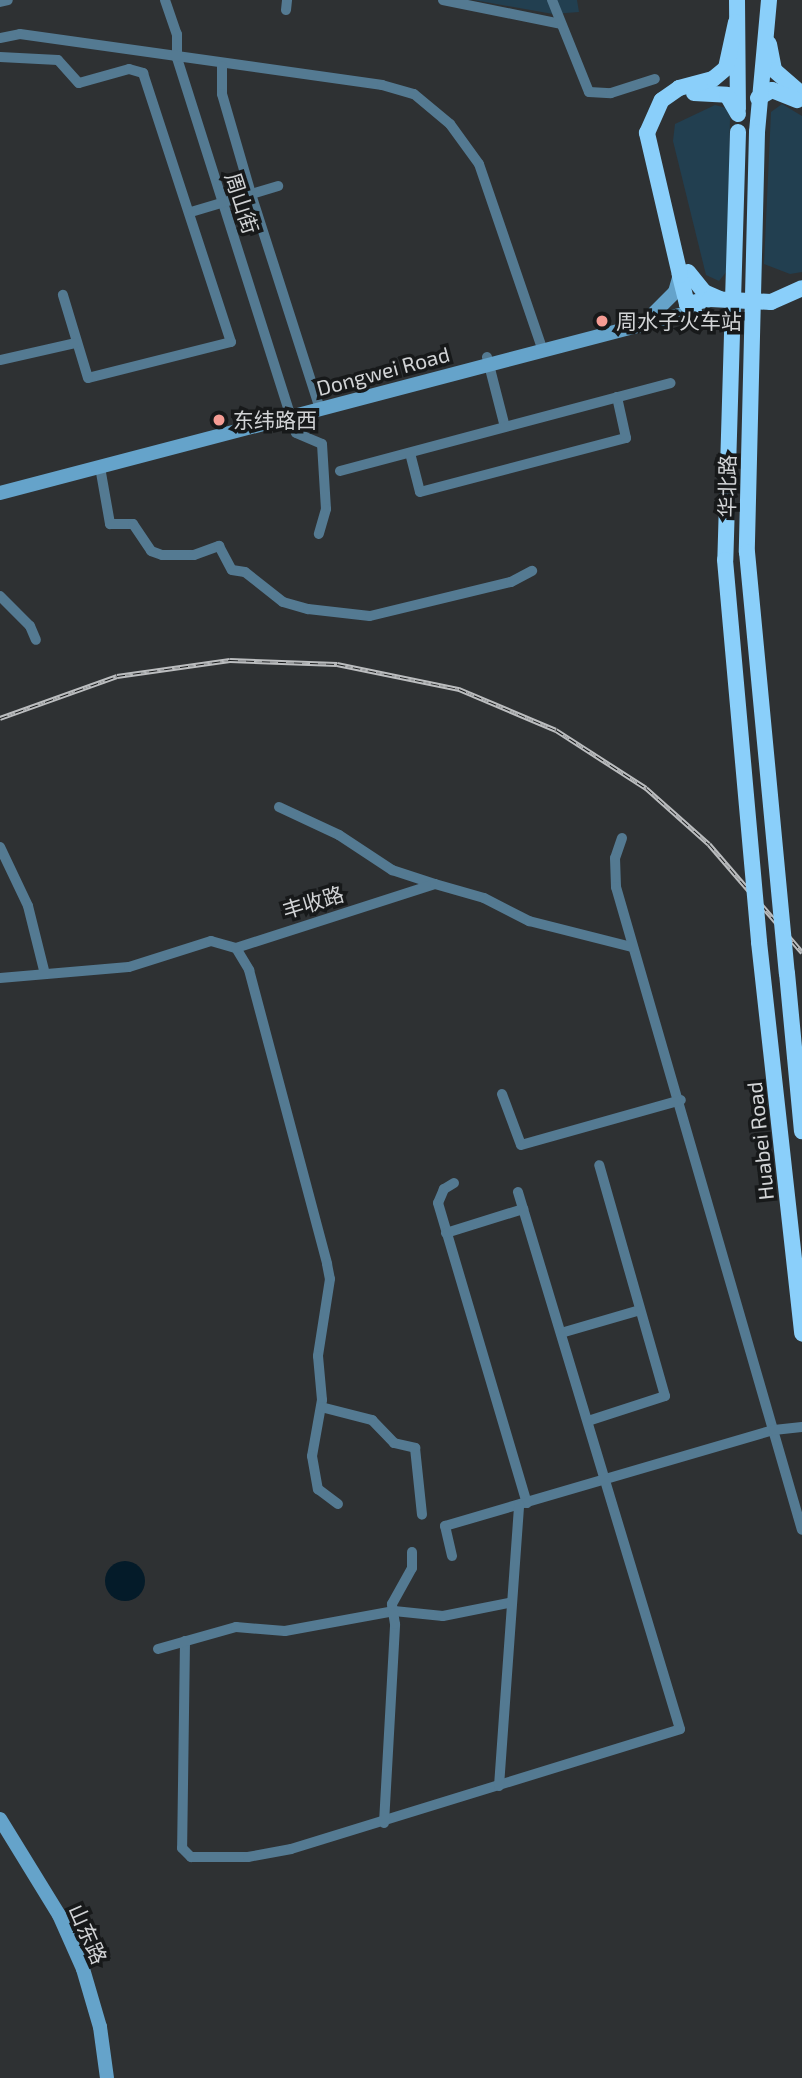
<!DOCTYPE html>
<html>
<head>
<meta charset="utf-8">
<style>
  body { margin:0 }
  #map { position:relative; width:802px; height:2078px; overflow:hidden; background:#2e3133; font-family:"Exo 2","Noto Sans SC",sans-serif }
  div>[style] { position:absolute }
  .green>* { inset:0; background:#223f50 }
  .water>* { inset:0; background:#041b29 }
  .round { border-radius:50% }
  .minor>* { height:10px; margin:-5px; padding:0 5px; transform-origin:5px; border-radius:5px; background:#547a92 }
  .secondary>* { height:14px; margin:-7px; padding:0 7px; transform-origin:7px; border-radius:7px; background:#65a3ca }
  .trunk>* { height:16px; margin:-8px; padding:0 8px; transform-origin:8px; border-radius:8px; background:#8acffa }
  .rail>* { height:5px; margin-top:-2.5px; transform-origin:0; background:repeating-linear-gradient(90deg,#17191a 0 8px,#bbbdbf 0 16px); box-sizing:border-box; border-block:2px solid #bbbdbf }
  .trunk-bridge>* { height:16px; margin:-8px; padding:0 8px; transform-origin:8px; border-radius:8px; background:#8acffa }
  .dots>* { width:19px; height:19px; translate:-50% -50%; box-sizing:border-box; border:4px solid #17191a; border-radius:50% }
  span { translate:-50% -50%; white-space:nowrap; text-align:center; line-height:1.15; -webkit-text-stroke:7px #17191a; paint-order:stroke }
  .street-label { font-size:21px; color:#d1d3d5 }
  .poi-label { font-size:21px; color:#d1d3d5 }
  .left { translate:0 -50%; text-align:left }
</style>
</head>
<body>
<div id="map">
  <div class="green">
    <div style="clip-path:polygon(474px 0,577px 0,579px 12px,553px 14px)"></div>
    <div style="clip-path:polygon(782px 104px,802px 116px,802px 272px,790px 274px,764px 264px,771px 112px)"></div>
    <div style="clip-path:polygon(715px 105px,726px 108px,730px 117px,727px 271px,719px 281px,706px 275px,673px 141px,675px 124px)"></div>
  </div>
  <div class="water">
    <div class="round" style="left:105px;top:1561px;width:40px;height:40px"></div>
  </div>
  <div class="minor">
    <div style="left:165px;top:0;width:36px;rotate:71deg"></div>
    <div style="left:177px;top:34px;width:24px;rotate:90deg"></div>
    <div style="left:177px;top:58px;width:393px;rotate:72.4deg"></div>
    <div style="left:296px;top:433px;width:28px;rotate:23deg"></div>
    <div style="left:322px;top:444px;width:65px;rotate:86.5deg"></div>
    <div style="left:326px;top:509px;width:26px;rotate:106deg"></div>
    <div style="left:443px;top:0;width:120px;rotate:11.5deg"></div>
    <div style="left:552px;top:0;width:99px;rotate:68.1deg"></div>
    <div style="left:589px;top:92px;width:22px;rotate:3deg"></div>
    <div style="left:611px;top:93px;width:46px;rotate:-17.7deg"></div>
    <div style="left:0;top:2px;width:8px;rotate:-14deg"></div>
    <div style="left:286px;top:10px;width:10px;rotate:-84deg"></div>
    <div style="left:0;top:38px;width:20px;rotate:-11deg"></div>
    <div style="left:20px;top:34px;width:366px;rotate:8deg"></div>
    <div style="left:382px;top:85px;width:33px;rotate:16deg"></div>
    <div style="left:414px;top:94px;width:47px;rotate:39.8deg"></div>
    <div style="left:450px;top:124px;width:49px;rotate:54.1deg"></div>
    <div style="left:479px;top:164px;width:198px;rotate:71.1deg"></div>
    <div style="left:0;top:57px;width:58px;rotate:3deg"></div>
    <div style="left:58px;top:60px;width:31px;rotate:48deg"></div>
    <div style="left:79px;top:83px;width:52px;rotate:-15.6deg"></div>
    <div style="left:129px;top:69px;width:15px;rotate:16deg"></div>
    <div style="left:143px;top:73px;width:283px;rotate:71.9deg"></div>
    <div style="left:231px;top:342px;width:147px;rotate:165.9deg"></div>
    <div style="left:88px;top:378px;width:87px;rotate:-106.8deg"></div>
    <div style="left:222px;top:66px;width:28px;rotate:90deg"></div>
    <div style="left:222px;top:94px;width:104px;rotate:73.8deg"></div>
    <div style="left:251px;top:194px;width:226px;rotate:72.2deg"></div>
    <div style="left:191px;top:212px;width:91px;rotate:-16.6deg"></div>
    <div style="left:487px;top:357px;width:72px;rotate:75.6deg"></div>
    <div style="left:0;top:360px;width:78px;rotate:-12.6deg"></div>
    <div style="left:410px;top:453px;width:40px;rotate:75.6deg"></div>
    <div style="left:420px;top:492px;width:213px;rotate:-14.7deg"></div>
    <div style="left:626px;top:438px;width:42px;rotate:-102.4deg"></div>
    <div style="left:100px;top:467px;width:58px;rotate:80deg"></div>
    <div style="left:110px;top:524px;width:23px"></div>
    <div style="left:133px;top:524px;width:32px;rotate:56deg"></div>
    <div style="left:151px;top:551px;width:12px;rotate:20deg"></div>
    <div style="left:162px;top:555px;width:32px"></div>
    <div style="left:194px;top:555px;width:27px;rotate:-20deg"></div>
    <div style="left:219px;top:546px;width:27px;rotate:62deg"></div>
    <div style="left:232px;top:570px;width:13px;rotate:9deg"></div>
    <div style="left:245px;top:572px;width:48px;rotate:38.3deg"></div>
    <div style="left:283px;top:602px;width:26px;rotate:16deg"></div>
    <div style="left:308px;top:609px;width:62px;rotate:6.4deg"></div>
    <div style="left:370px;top:616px;width:145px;rotate:-13.6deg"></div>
    <div style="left:511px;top:582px;width:24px;rotate:-28deg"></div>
    <div style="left:340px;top:471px;width:342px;rotate:-14.9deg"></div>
    <div style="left:0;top:596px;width:42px;rotate:45deg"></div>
    <div style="left:30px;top:626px;width:15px;rotate:67deg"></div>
    <div style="left:279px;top:807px;width:66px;rotate:25deg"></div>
    <div style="left:339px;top:835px;width:64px;rotate:33.4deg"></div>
    <div style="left:392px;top:870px;width:45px;rotate:18deg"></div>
    <div style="left:622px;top:838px;width:21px;rotate:109deg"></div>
    <div style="left:615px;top:858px;width:29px;rotate:88deg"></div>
    <div style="left:616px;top:887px;width:669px;rotate:73.87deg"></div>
    <div style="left:0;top:847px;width:65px;rotate:64.6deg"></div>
    <div style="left:28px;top:906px;width:70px;rotate:76deg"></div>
    <div style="left:236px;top:948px;width:26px;rotate:59deg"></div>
    <div style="left:249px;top:970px;width:304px;rotate:75.1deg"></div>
    <div style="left:327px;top:1264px;width:15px;rotate:79deg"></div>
    <div style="left:330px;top:1279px;width:78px;rotate:98.9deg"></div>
    <div style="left:318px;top:1356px;width:44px;rotate:84.8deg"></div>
    <div style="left:322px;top:1400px;width:57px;rotate:100.1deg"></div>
    <div style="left:312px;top:1456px;width:34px;rotate:80deg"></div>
    <div style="left:318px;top:1489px;width:25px;rotate:37deg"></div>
    <div style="left:0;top:978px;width:129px;rotate:-4.9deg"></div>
    <div style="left:129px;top:967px;width:86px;rotate:-17.6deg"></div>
    <div style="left:211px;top:941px;width:26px;rotate:16deg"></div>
    <div style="left:236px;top:948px;width:209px;rotate:-17.8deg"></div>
    <div style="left:435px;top:884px;width:51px;rotate:15.9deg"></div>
    <div style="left:484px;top:898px;width:51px;rotate:27.1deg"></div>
    <div style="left:529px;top:921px;width:106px;rotate:14.2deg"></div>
    <div style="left:502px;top:1094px;width:54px;rotate:69.6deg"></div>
    <div style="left:521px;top:1145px;width:166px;rotate:-15.7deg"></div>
    <div style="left:454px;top:1183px;width:12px;rotate:149deg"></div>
    <div style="left:444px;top:1189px;width:15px;rotate:113deg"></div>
    <div style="left:438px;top:1203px;width:313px;rotate:73.5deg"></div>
    <div style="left:446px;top:1233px;width:81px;rotate:-17.3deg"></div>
    <div style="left:561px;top:1333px;width:82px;rotate:-16.2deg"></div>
    <div style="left:321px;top:1407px;width:53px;rotate:14.3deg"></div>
    <div style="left:372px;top:1420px;width:32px;rotate:46deg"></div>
    <div style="left:394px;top:1443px;width:22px;rotate:13deg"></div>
    <div style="left:415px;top:1448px;width:67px;rotate:84deg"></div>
    <div style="left:588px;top:1421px;width:81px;rotate:-18deg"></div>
    <div style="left:665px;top:1396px;width:240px;rotate:-105.9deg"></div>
    <div style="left:452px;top:1556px;width:31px;rotate:-103deg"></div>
    <div style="left:445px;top:1526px;width:343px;rotate:-16.3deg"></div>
    <div style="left:774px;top:1430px;width:28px;rotate:-6deg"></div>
    <div style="left:185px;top:1641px;width:207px;rotate:90.8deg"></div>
    <div style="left:182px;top:1848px;width:13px;rotate:45deg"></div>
    <div style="left:191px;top:1857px;width:57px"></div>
    <div style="left:248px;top:1857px;width:44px;rotate:-10.5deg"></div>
    <div style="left:291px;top:1849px;width:407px;rotate:-17.1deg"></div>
    <div style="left:680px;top:1729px;width:561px;rotate:-106.79deg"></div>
    <div style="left:158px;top:1649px;width:81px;rotate:-15.8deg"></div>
    <div style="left:236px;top:1627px;width:49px;rotate:4.7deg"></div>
    <div style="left:285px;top:1631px;width:111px;rotate:-10.4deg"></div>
    <div style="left:394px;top:1611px;width:49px;rotate:5.8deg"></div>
    <div style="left:443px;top:1616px;width:66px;rotate:-11.3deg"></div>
    <div style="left:499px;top:1786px;width:282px;rotate:-85.9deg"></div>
    <div style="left:384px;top:1823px;width:199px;rotate:-86.8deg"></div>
    <div style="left:395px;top:1624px;width:20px;rotate:-99deg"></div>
    <div style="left:392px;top:1604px;width:41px;rotate:-60.9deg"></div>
    <div style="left:412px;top:1568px;width:16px;rotate:-90deg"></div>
  </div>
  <div class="secondary">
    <div style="left:654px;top:313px;width:30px;rotate:-45deg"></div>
    <div style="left:675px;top:292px;width:18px;rotate:-74deg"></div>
    <div style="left:0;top:493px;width:717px;rotate:-14.69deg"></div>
    <div style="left:0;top:1819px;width:113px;rotate:58.4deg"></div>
    <div style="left:59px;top:1915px;width:59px;rotate:66deg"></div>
    <div style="left:83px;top:1969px;width:60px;rotate:73.7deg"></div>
    <div style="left:100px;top:2027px;width:51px;rotate:82.2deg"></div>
  </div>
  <div class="trunk">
    <div style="left:737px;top:0;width:109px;rotate:89.5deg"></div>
    <div style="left:769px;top:44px;width:26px;rotate:79deg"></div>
    <div style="left:774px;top:70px;width:37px;rotate:41deg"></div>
    <div style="left:694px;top:93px;width:33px;rotate:3deg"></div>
    <div style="left:727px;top:95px;width:22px;rotate:60deg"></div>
    <div style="left:758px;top:98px;width:16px;rotate:-30deg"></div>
    <div style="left:772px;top:90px;width:27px;rotate:22deg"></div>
    <div style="left:757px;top:132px;width:133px;rotate:-84.8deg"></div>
    <div style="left:688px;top:272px;width:26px;rotate:51deg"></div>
    <div style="left:704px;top:292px;width:17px;rotate:24deg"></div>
    <div style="left:687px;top:304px;width:24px;rotate:-12deg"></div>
    <div style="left:710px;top:299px;width:61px;rotate:2.8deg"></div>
    <div style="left:771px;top:302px;width:34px;rotate:-24deg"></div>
    <div style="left:694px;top:311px;width:10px;rotate:-135deg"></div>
    <div style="left:687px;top:304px;width:30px;rotate:-104deg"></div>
    <div style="left:680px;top:275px;width:146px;rotate:-103.1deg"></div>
    <div style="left:647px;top:133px;width:36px;rotate:-66deg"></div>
    <div style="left:662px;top:100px;width:21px;rotate:-35deg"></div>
    <div style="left:679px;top:88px;width:35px;rotate:-15deg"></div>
    <div style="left:713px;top:79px;width:17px;rotate:-40deg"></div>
    <div style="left:726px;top:68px;width:47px;rotate:-77.7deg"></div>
    <div style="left:759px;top:942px;width:394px;rotate:83.7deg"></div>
    <div style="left:787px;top:973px;width:159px;rotate:84.6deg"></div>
  </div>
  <div class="rail">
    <div style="left:0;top:718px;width:124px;rotate:-19.7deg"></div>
    <div style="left:117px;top:676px;width:114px;rotate:-8.1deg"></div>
    <div style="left:230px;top:660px;width:107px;rotate:2.1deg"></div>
    <div style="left:337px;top:664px;width:125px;rotate:11.6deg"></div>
    <div style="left:459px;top:689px;width:105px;rotate:22.9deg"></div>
    <div style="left:556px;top:730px;width:107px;rotate:32.8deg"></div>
    <div style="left:646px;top:788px;width:84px;rotate:41.6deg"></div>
    <div style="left:709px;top:844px;width:143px;rotate:49.3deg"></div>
  </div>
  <div class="trunk-bridge">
    <div style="left:738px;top:132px;width:428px;rotate:91.7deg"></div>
    <div style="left:725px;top:560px;width:384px;rotate:84.9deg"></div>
    <div style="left:757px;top:132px;width:420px;rotate:91.4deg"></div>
    <div style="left:747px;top:552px;width:423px;rotate:84.6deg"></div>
  </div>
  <div class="dots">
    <div style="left:602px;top:321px;background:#f59c94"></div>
    <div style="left:219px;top:420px;background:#f59c94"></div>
  </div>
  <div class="street-label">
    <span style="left:242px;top:203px;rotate:72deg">周山街</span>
    <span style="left:383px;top:371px;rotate:-15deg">Dongwei Road</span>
    <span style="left:727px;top:486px;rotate:-89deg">华北路</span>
    <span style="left:313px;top:902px;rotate:-17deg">丰收路</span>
    <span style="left:760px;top:1141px;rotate:-96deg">Huabei Road</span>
    <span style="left:88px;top:1934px;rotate:66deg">山东路</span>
  </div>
  <div class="poi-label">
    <span class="left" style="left:616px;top:321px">周水子火车站</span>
    <span class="left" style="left:233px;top:420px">东纬路西</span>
  </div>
</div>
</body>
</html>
